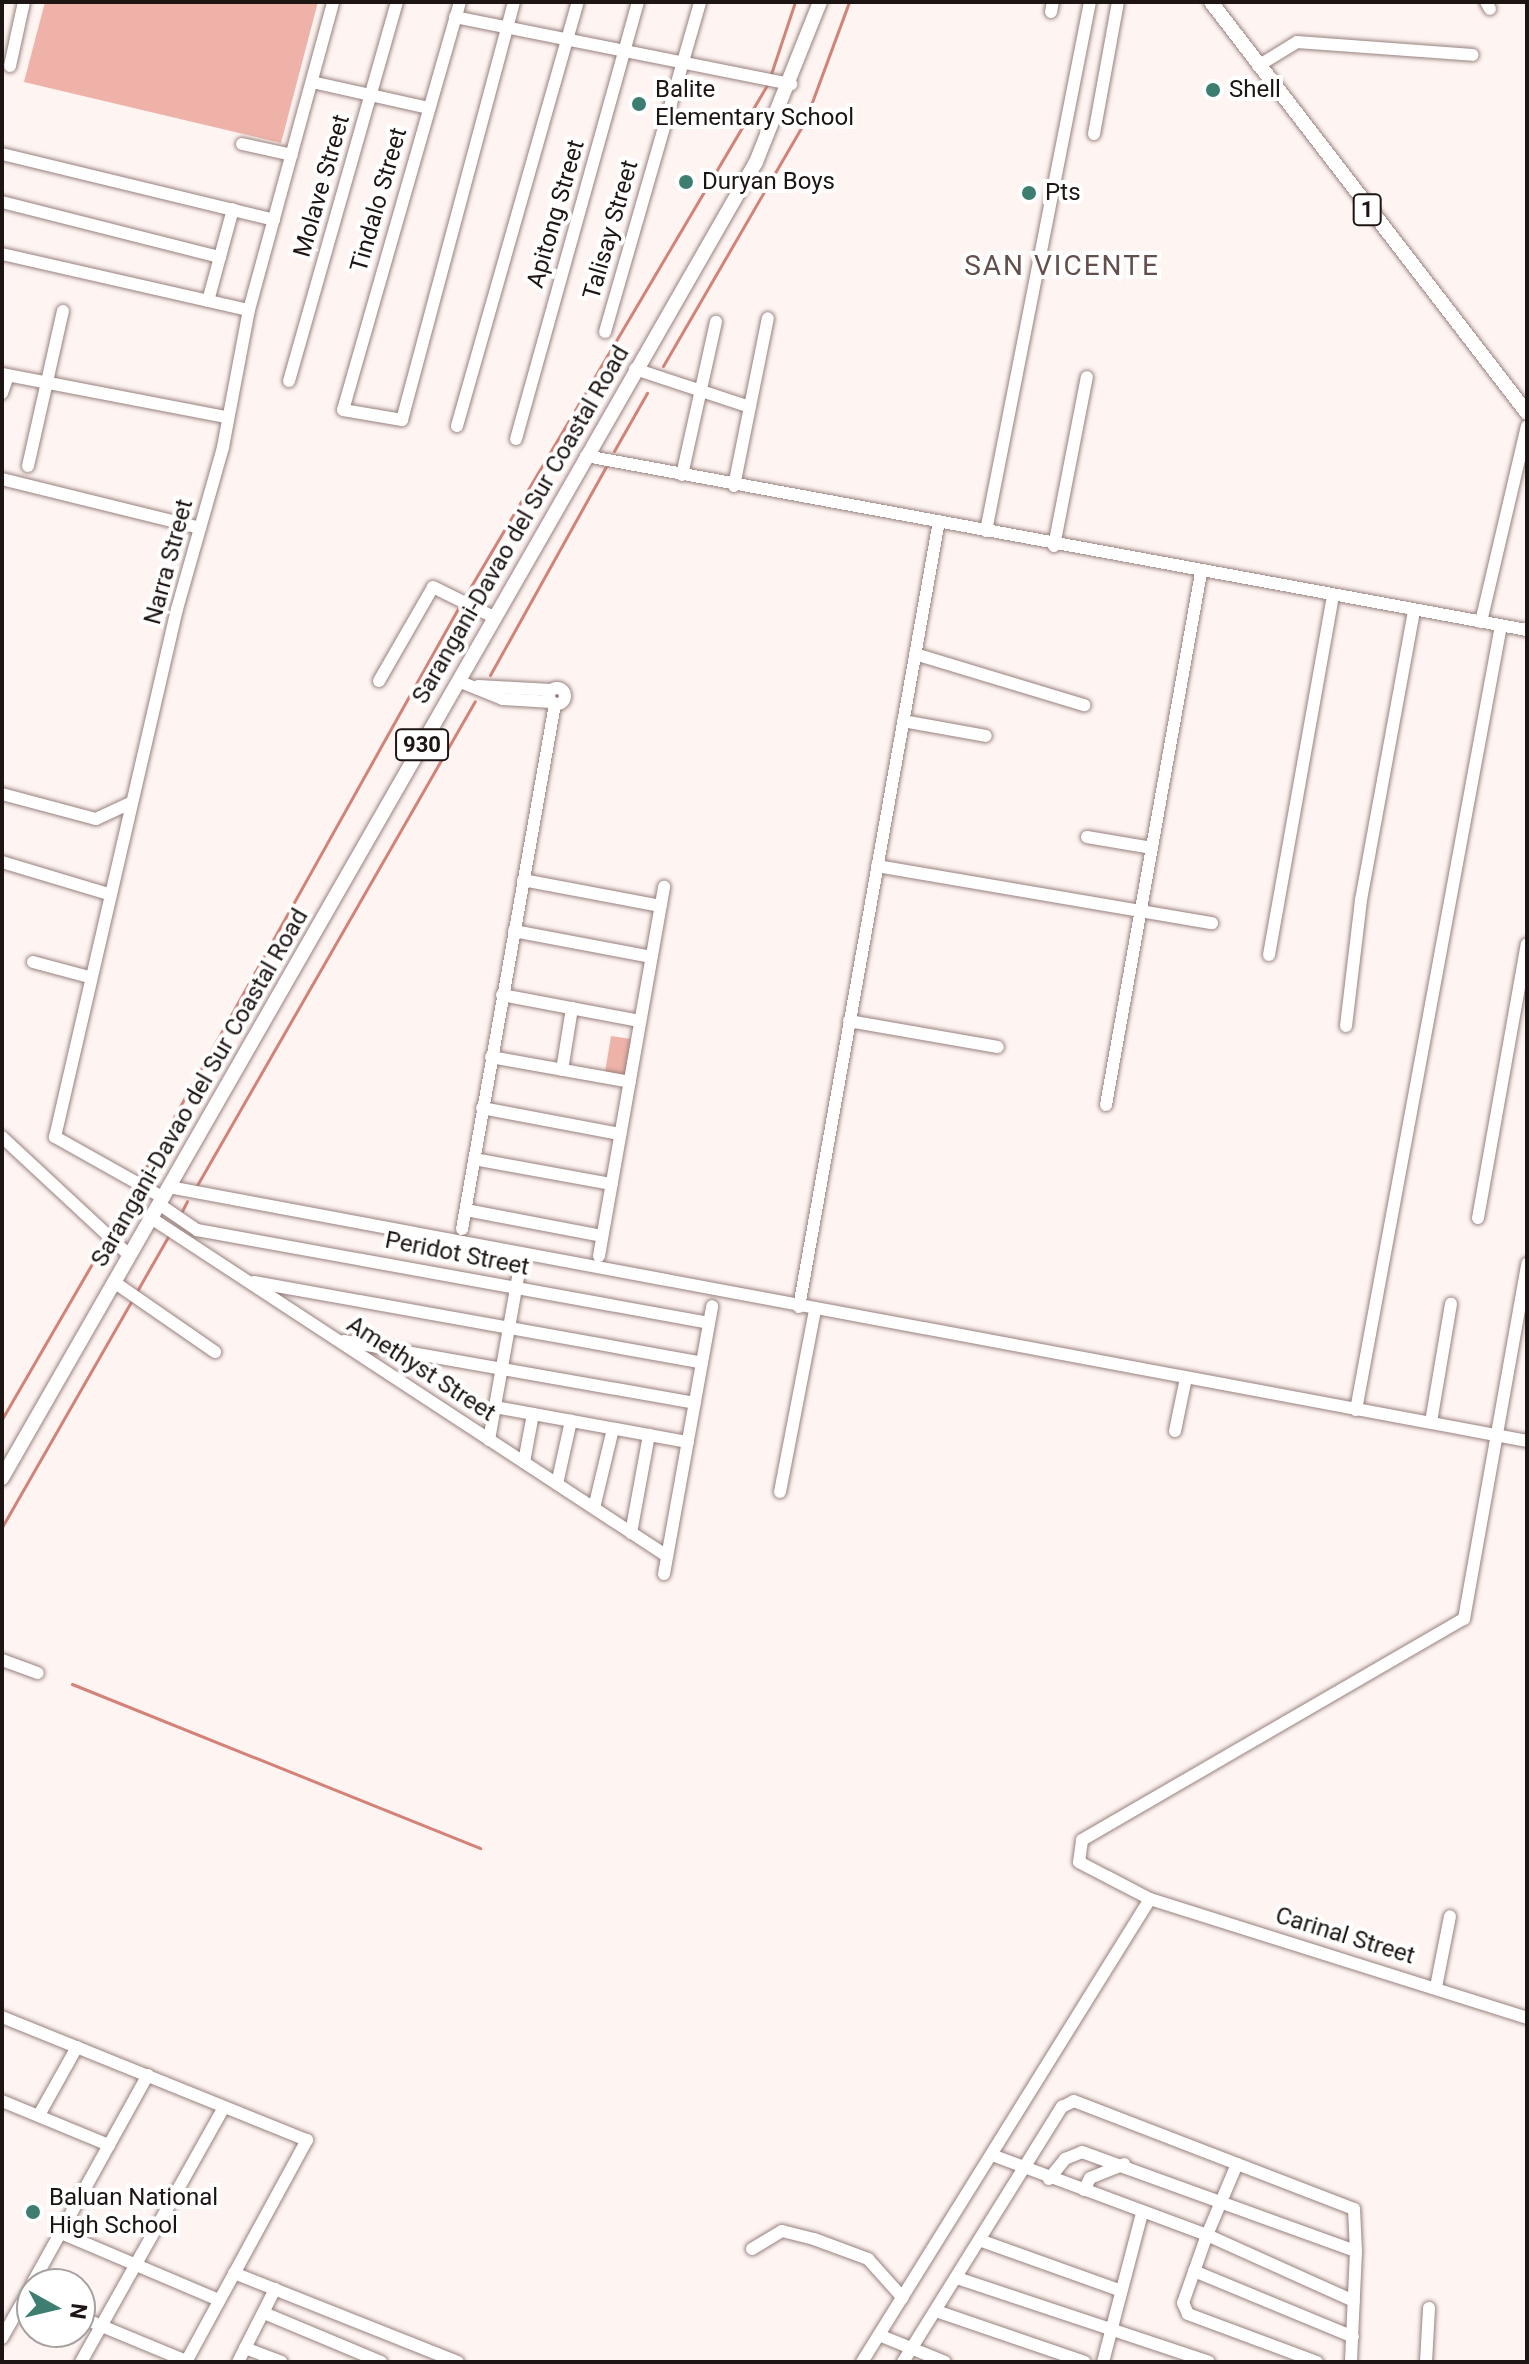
<!DOCTYPE html>
<html>
<head>
<meta charset="utf-8">
<style>
  body { margin:0 }
  #map { position:relative; width:1529px; height:2364px; overflow:hidden; background:#fef4f2; font-family:Roboto,sans-serif }
  div>[style] { position:absolute }
  .green>* { inset:0; background:#eeb2a9 }
  .stream>* { height:3px; margin:-1.5px; padding:0 1.5px; transform-origin:1.5px; border-radius:1.5px; background:#d68176 }
  .roads { filter:drop-shadow(0 0 2px #97817d) drop-shadow(0 0 2px #97817d) }
  .minor>* { height:12px; margin:-6px; padding:0 6px; transform-origin:6px; border-radius:6px; background:#fff }
  .minor>.ring { margin:-6px; padding:0; box-sizing:content-box; background:none; border:12px solid #fff; border-radius:50% }
  .major>* { height:14px; margin:-7px; padding:0 7px; transform-origin:7px; border-radius:7px; background:#fff }
  .dots>* { width:22px; height:22px; translate:-50% -50%; box-sizing:border-box; border:4px solid #fff; border-radius:50% }
  span { translate:-50% -50%; white-space:nowrap; text-align:center; line-height:1.15; -webkit-text-stroke:8px #fff; paint-order:stroke }
  .shield-label span { padding:2px 6px; background:#fff; border:2px solid; border-radius:6px; -webkit-text-stroke-width:0 }
  .shield-label { font-size:22px; color:#1d1513; font-weight:700 }
  .poi-label { font-size:24px; color:#1d1513 }
  .left { translate:0 -50%; text-align:left }
  .street-label { font-size:24px; color:#1d1513 }
  .quarter-label { font-size:28px; color:#634f4b; letter-spacing:2px }
  .frame { position:absolute; inset:0; border:4px solid #1d1513; pointer-events:none }
  .north { position:absolute; left:16px; top:2268px; width:80px; height:80px; box-sizing:border-box; background:#fff; border:2px solid #a5a1a1; border-radius:50%; rotate:98deg; font-size:22px; font-weight:700; line-height:32px; text-align:center; color:#1d1513 }
  .north::after { content:''; display:block; margin:auto; width:28px; height:36px; background:#3c7f71; clip-path:polygon(50% 0,100% 100%,50% 72%,0 100%) }
</style>
</head>
<body>
<div id="map">
  <div class="green">
    <div style="clip-path:polygon(45px 2px,318px 2px,281px 143px,24px 82px)"></div>
    <div style="clip-path:polygon(611px 1036px,631px 1039px,625px 1076px,605px 1072px)"></div>
  </div>
  <div class="stream">
    <div style="left:771px;top:74px;width:76px;rotate:-71.6deg"></div>
    <div style="left:663px;top:366px;width:283px;rotate:-59.9deg"></div>
    <div style="left:805px;top:121px;width:127px;rotate:-69.7deg"></div>
    <div style="left:614px;top:451px;width:67px;rotate:-60.4deg"></div>
    <div style="left:464px;top:598px;width:596px;rotate:-59.43deg"></div>
    <div style="left:490px;top:675px;width:238px;rotate:-60.9deg"></div>
    <div style="left:140px;top:1178px;width:656px;rotate:-60.82deg"></div>
    <div style="left:196px;top:1187px;width:560px;rotate:-60.14deg"></div>
    <div style="left:182px;top:1211px;width:11px;rotate:-63deg"></div>
    <div style="left:115px;top:1223px;width:43px;rotate:-61.1deg"></div>
    <div style="left:137px;top:1291px;width:64px;rotate:-60.3deg"></div>
    <div style="left:2px;top:1419px;width:201px;rotate:-59.9deg"></div>
    <div style="left:2px;top:1527px;width:264px;rotate:-60.2deg"></div>
    <div style="left:72px;top:1684px;width:440px;rotate:21.9deg"></div>
  </div>
  <div class="roads">
    <div class="minor">
      <div style="left:460px;top:2px;width:424px;rotate:106deg"></div>
      <div style="left:343px;top:410px;width:60px;rotate:9.6deg"></div>
      <div style="left:402px;top:420px;width:433px;rotate:-75deg"></div>
      <div style="left:1486px;top:2px;width:8px;rotate:60deg"></div>
      <div style="left:1051px;top:12px;width:10px;rotate:-79deg"></div>
      <div style="left:455px;top:17px;width:343px;rotate:11.3deg"></div>
      <div style="left:10px;top:66px;width:66px;rotate:-77.7deg"></div>
      <div style="left:1258px;top:66px;width:46px;rotate:-31.6deg"></div>
      <div style="left:1297px;top:42px;width:176px;rotate:4.2deg"></div>
      <div style="left:312px;top:82px;width:119px;rotate:12.6deg"></div>
      <div style="left:1094px;top:134px;width:134px;rotate:-79.7deg"></div>
      <div style="left:242px;top:144px;width:51px;rotate:12.4deg"></div>
      <div style="left:2px;top:154px;width:280px;rotate:13.6deg"></div>
      <div style="left:2px;top:202px;width:225px;rotate:14.2deg"></div>
      <div style="left:2px;top:254px;width:253px;rotate:12.8deg"></div>
      <div style="left:208px;top:301px;width:95px;rotate:-74.8deg"></div>
      <div style="left:605px;top:332px;width:343px;rotate:-73.9deg"></div>
      <div style="left:635px;top:369px;width:121px;rotate:18.3deg"></div>
      <div style="left:2px;top:374px;width:227px;rotate:10.9deg"></div>
      <div style="left:289px;top:381px;width:394px;rotate:-74.1deg"></div>
      <div style="left:2px;top:393px;width:18px;rotate:-71deg"></div>
      <div style="left:457px;top:426px;width:441px;rotate:-74.1deg"></div>
      <div style="left:516px;top:439px;width:454px;rotate:-74.4deg"></div>
      <div style="left:586px;top:456px;width:957px;rotate:10.48deg"></div>
      <div style="left:28px;top:466px;width:159px;rotate:-77.3deg"></div>
      <div style="left:682px;top:475px;width:157px;rotate:-77.5deg"></div>
      <div style="left:2px;top:479px;width:204px;rotate:13.9deg"></div>
      <div style="left:734px;top:486px;width:171px;rotate:-78.6deg"></div>
      <div style="left:986px;top:531px;width:539px;rotate:-78.88deg"></div>
      <div style="left:1054px;top:546px;width:172px;rotate:-79deg"></div>
      <div style="left:1481px;top:622px;width:201px;rotate:-76.8deg"></div>
      <div style="left:915px;top:654px;width:177px;rotate:16.8deg"></div>
      <div style="left:379px;top:681px;width:108px;rotate:-60.1deg"></div>
      <div style="left:433px;top:587px;width:68px;rotate:26.2deg"></div>
      <div style="left:458px;top:681px;width:48px;rotate:21.8deg"></div>
      <div style="left:503px;top:699px;width:49px;rotate:3.5deg"></div>
      <div style="left:478px;top:686px;width:73px;rotate:3.1deg"></div>
      <div class="ring" style="left:549px;top:688px;width:4px;height:4px"></div>
      <div style="left:903px;top:721px;width:84px;rotate:10.2deg"></div>
      <div style="left:2px;top:794px;width:97px;rotate:14.9deg"></div>
      <div style="left:96px;top:819px;width:38px;rotate:-25deg"></div>
      <div style="left:1087px;top:837px;width:66px;rotate:9.6deg"></div>
      <div style="left:2px;top:862px;width:112px;rotate:16.7deg"></div>
      <div style="left:877px;top:866px;width:340px;rotate:9.7deg"></div>
      <div style="left:523px;top:880px;width:140px;rotate:10.7deg"></div>
      <div style="left:514px;top:931px;width:140px;rotate:10.7deg"></div>
      <div style="left:1269px;top:955px;width:366px;rotate:-79.9deg"></div>
      <div style="left:33px;top:962px;width:58px;rotate:15deg"></div>
      <div style="left:502px;top:995px;width:140px;rotate:10.7deg"></div>
      <div style="left:849px;top:1021px;width:151px;rotate:9.9deg"></div>
      <div style="left:1346px;top:1026px;width:127px;rotate:-83.2deg"></div>
      <div style="left:1361px;top:900px;width:295px;rotate:-79.6deg"></div>
      <div style="left:491px;top:1057px;width:141px;rotate:10.2deg"></div>
      <div style="left:562px;top:1070px;width:63px;rotate:-80.8deg"></div>
      <div style="left:1106px;top:1105px;width:540px;rotate:-79.88deg"></div>
      <div style="left:482px;top:1108px;width:140px;rotate:10.7deg"></div>
      <div style="left:2px;top:1137px;width:173px;rotate:42.9deg"></div>
      <div style="left:474px;top:1159px;width:140px;rotate:10.3deg"></div>
      <div style="left:169px;top:1187px;width:1382px;rotate:10.59deg"></div>
      <div style="left:162px;top:1197px;width:123px;rotate:-150.7deg"></div>
      <div style="left:55px;top:1137px;width:542px;rotate:-76.99deg"></div>
      <div style="left:177px;top:609px;width:168px;rotate:-74.1deg"></div>
      <div style="left:223px;top:447px;width:139px;rotate:-79.3deg"></div>
      <div style="left:249px;top:310px;width:319px;rotate:-74.7deg"></div>
      <div style="left:159px;top:1204px;width:46px;rotate:34.4deg"></div>
      <div style="left:197px;top:1230px;width:520px;rotate:10.29deg"></div>
      <div style="left:466px;top:1210px;width:138px;rotate:10.8deg"></div>
      <div style="left:151px;top:1218px;width:617px;rotate:33.23deg"></div>
      <div style="left:1478px;top:1218px;width:278px;rotate:-79.9deg"></div>
      <div style="left:462px;top:1229px;width:533px;rotate:-79.95deg"></div>
      <div style="left:599px;top:1256px;width:375px;rotate:-80deg"></div>
      <div style="left:114px;top:1282px;width:123px;rotate:34.7deg"></div>
      <div style="left:254px;top:1282px;width:455px;rotate:10.2deg"></div>
      <div style="left:799px;top:1307px;width:798px;rotate:-79.9deg"></div>
      <div style="left:344px;top:1341px;width:356px;rotate:10deg"></div>
      <div style="left:495px;top:1407px;width:196px;rotate:10.3deg"></div>
      <div style="left:1356px;top:1410px;width:798px;rotate:-79.53deg"></div>
      <div style="left:1431px;top:1422px;width:120px;rotate:-80.4deg"></div>
      <div style="left:1175px;top:1431px;width:54px;rotate:-78.3deg"></div>
      <div style="left:489px;top:1440px;width:172px;rotate:-79.9deg"></div>
      <div style="left:524px;top:1462px;width:49px;rotate:-79.4deg"></div>
      <div style="left:557px;top:1484px;width:65px;rotate:-77.5deg"></div>
      <div style="left:780px;top:1492px;width:185px;rotate:-79.1deg"></div>
      <div style="left:594px;top:1508px;width:81px;rotate:-76.5deg"></div>
      <div style="left:631px;top:1533px;width:100px;rotate:-79.6deg"></div>
      <div style="left:664px;top:1574px;width:272px;rotate:-79.8deg"></div>
      <div style="left:2px;top:1660px;width:38px;rotate:20deg"></div>
      <div style="left:1150px;top:1899px;width:395px;rotate:17.5deg"></div>
      <div style="left:1436px;top:1987px;width:72px;rotate:-78.8deg"></div>
      <div style="left:2px;top:2017px;width:329px;rotate:22deg"></div>
      <div style="left:307px;top:2140px;width:253px;rotate:118.6deg"></div>
      <div style="left:2px;top:2101px;width:116px;rotate:22.4deg"></div>
      <div style="left:39px;top:2115px;width:78px;rotate:-60.8deg"></div>
      <div style="left:992px;top:2155px;width:229px;rotate:20.4deg"></div>
      <div style="left:1207px;top:2235px;width:77px;rotate:-67.1deg"></div>
      <div style="left:1049px;top:2179px;width:26px;rotate:-51deg"></div>
      <div style="left:1065px;top:2159px;width:18px;rotate:-22deg"></div>
      <div style="left:1082px;top:2152px;width:291px;rotate:19.9deg"></div>
      <div style="left:1356px;top:2251px;width:111px;rotate:92.6deg"></div>
      <div style="left:1084px;top:2190px;width:13px;rotate:-63deg"></div>
      <div style="left:1090px;top:2178px;width:37px;rotate:-22deg"></div>
      <div style="left:61px;top:2233px;width:172px;rotate:23deg"></div>
      <div style="left:982px;top:2241px;width:145px;rotate:19.7deg"></div>
      <div style="left:752px;top:2249px;width:35px;rotate:-31deg"></div>
      <div style="left:782px;top:2231px;width:33px;rotate:14deg"></div>
      <div style="left:814px;top:2239px;width:58px;rotate:20.3deg"></div>
      <div style="left:868px;top:2259px;width:52px;rotate:48.1deg"></div>
      <div style="left:1194px;top:2271px;width:172px;rotate:22.5deg"></div>
      <div style="left:234px;top:2273px;width:241px;rotate:21.7deg"></div>
      <div style="left:960px;top:2279px;width:262px;rotate:18.4deg"></div>
      <div style="left:32px;top:2284px;width:239px;rotate:-61deg"></div>
      <div style="left:939px;top:2312px;width:154px;rotate:18.9deg"></div>
      <div style="left:264px;top:2313px;width:127px;rotate:22.7deg"></div>
      <div style="left:80px;top:2317px;width:115px;rotate:22.5deg"></div>
      <div style="left:879px;top:2335px;width:71px;rotate:22.2deg"></div>
      <div style="left:2px;top:2338px;width:61px;rotate:-60.5deg"></div>
      <div style="left:245px;top:2348px;width:39px;rotate:21deg"></div>
      <div style="left:81px;top:2362px;width:292px;rotate:-60.7deg"></div>
      <div style="left:238px;top:2362px;width:82px;rotate:-63.1deg"></div>
      <div style="left:862px;top:2362px;width:545px;rotate:-58.12deg"></div>
      <div style="left:1150px;top:1899px;width:80px;rotate:-152.5deg"></div>
      <div style="left:1079px;top:1862px;width:22px;rotate:-82deg"></div>
      <div style="left:1082px;top:1840px;width:441px;rotate:-30.1deg"></div>
      <div style="left:1464px;top:1619px;width:361px;rotate:-79.9deg"></div>
      <div style="left:903px;top:2362px;width:301px;rotate:-58.1deg"></div>
      <div style="left:1062px;top:2107px;width:13px;rotate:-27deg"></div>
      <div style="left:1074px;top:2101px;width:300px;rotate:21.1deg"></div>
      <div style="left:1354px;top:2209px;width:42px;rotate:87.3deg"></div>
      <div style="left:1103px;top:2362px;width:154px;rotate:-75.3deg"></div>
      <div style="left:1317px;top:2362px;width:138px;rotate:-159.6deg"></div>
      <div style="left:1188px;top:2314px;width:12px;rotate:-114deg"></div>
      <div style="left:1183px;top:2303px;width:72px;rotate:-70.6deg"></div>
      <div style="left:1207px;top:2235px;width:161px;rotate:24.2deg"></div>
      <div style="left:1426px;top:2362px;width:54px;rotate:-86.8deg"></div>
    </div>
    <div class="major">
      <div style="left:1211px;top:2px;width:518px;rotate:52.44deg"></div>
      <div style="left:2px;top:1478px;width:1517px;rotate:-60.19deg"></div>
      <div style="left:756px;top:162px;width:172px;rotate:-68.2deg"></div>
    </div>
  </div>
  <div class="dots">
    <div style="left:1213px;top:90px;background:#3c7f71"></div>
    <div style="left:639px;top:104px;background:#3c7f71"></div>
    <div style="left:686px;top:182px;background:#3c7f71"></div>
    <div style="left:1029px;top:193px;background:#3c7f71"></div>
    <div style="left:33px;top:2212px;background:#3c7f71"></div>
  </div>
  <div class="shield-label">
    <span style="left:1367px;top:210px">1</span>
    <span style="left:422px;top:745px">930</span>
  </div>
  <div class="poi-label">
    <span class="left" style="left:655px;top:104px">Balite<br>Elementary School</span>
    <span class="left" style="left:1229px;top:90px">Shell</span>
    <span class="left" style="left:702px;top:182px">Duryan Boys</span>
    <span class="left" style="left:1045px;top:193px">Pts</span>
    <span class="left" style="left:49px;top:2212px">Baluan National<br>High School</span>
  </div>
  <div class="street-label">
    <span style="left:322px;top:186px;rotate:-74deg">Molave Street</span>
    <span style="left:379px;top:200px;rotate:-74deg">Tindalo Street</span>
    <span style="left:556px;top:214px;rotate:-74deg">Apitong Street</span>
    <span style="left:611px;top:230px;rotate:-74deg">Talisay Street</span>
    <span style="left:521px;top:525px;rotate:-60deg">Sarangani-Davao del Sur Coastal Road</span>
    <span style="left:169px;top:562px;rotate:-75deg">Narra Street</span>
    <span style="left:200px;top:1088px;rotate:-60deg">Sarangani-Davao del Sur Coastal Road</span>
    <span style="left:457px;top:1254px;rotate:11deg">Peridot Street</span>
    <span style="left:421px;top:1369px;rotate:33deg">Amethyst Street</span>
    <span style="left:1345px;top:1936px;rotate:17deg">Carinal Street</span>
  </div>
  <div class="quarter-label">
    <span style="left:1062px;top:266px">SAN VICENTE</span>
  </div>
  <div class="frame"></div>
  <div class="north">N</div>
</div>
</body>
</html>
